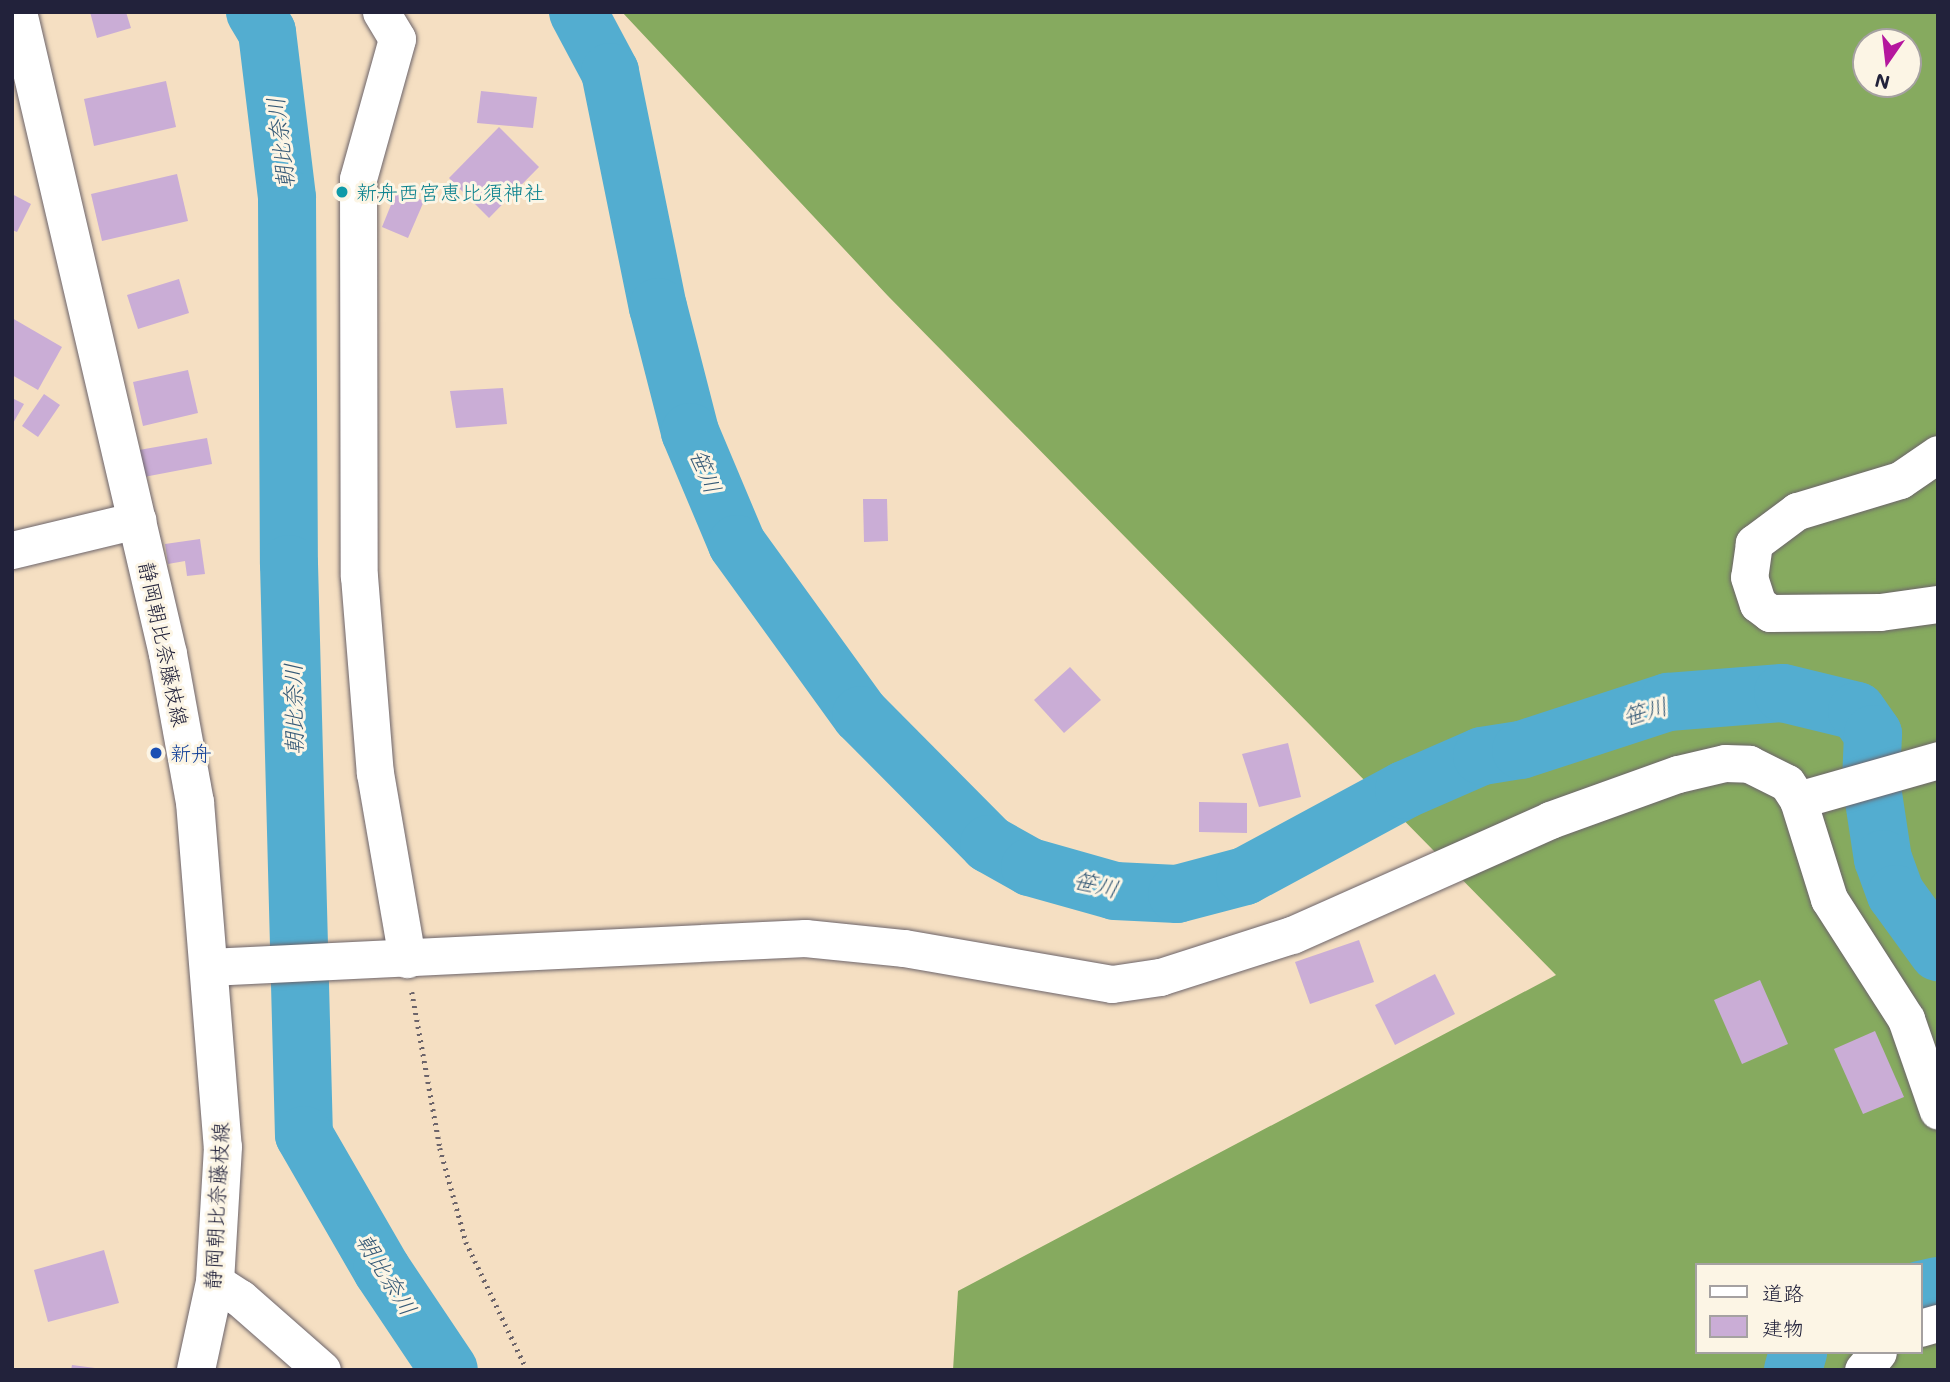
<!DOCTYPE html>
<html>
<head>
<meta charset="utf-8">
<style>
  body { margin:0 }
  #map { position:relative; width:1950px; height:1382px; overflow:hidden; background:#f5dfc2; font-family:Mali,"Klee One",sans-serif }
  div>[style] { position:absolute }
  .forest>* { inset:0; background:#86aa5f }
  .river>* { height:58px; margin:-29px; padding:0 29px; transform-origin:29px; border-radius:29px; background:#53add0 }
  .building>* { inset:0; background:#caadd6 }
  .path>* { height:4.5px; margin-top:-2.25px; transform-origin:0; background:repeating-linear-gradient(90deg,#6c646a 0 2px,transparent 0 7px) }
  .roads { filter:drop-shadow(0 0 2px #6c646a) drop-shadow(0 0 2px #6c646a) }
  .minor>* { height:37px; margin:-18.5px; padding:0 18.5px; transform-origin:18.5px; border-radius:18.5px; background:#fff }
  .secondary>* { height:38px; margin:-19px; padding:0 19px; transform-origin:19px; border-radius:19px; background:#fff }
  .dots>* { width:19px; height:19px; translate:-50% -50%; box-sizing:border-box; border:4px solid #fcf5e5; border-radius:50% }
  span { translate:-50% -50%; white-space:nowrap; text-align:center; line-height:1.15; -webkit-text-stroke:6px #fcf5e5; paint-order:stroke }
  .culture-label { font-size:21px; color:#0d838f }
  .left { translate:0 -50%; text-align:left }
  .street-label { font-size:21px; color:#22223b }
  .transit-label { font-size:21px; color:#164399 }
  .water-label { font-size:23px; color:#365a77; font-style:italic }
  .frame { position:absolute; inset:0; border:14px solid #22223b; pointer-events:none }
  .legend { position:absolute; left:1695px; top:1263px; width:228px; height:91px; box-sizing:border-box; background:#fcf5e5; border:2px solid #a5a1a1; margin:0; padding:9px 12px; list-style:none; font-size:21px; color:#22223b }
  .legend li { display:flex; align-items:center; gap:14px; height:35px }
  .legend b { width:35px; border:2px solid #a5a1a1 }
  .north { position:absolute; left:1852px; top:28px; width:70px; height:70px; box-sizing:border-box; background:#fcf5e5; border:2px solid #a5a1a1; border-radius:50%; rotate:194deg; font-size:19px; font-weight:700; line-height:28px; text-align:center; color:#22223b }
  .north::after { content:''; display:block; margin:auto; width:24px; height:32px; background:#b5179e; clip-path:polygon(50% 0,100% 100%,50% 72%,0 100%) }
</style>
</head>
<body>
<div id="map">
  <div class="forest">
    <div style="clip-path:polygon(evenodd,622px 12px,1938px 12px,1938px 1370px,953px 1370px,958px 1291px,1556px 975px,888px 296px,622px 12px,1866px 42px,1908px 42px,1908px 84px,1866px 84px,1866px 42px,622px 12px,1696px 1265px,1920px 1265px,1920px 1352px,1696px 1352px,1696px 1265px)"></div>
  </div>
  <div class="river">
    <div style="left:255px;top:12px;width:23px;rotate:59deg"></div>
    <div style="left:267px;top:32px;width:167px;rotate:83.1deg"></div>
    <div style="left:287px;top:198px;width:366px;rotate:89.7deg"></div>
    <div style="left:289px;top:564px;width:571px;rotate:88.5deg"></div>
    <div style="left:304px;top:1135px;width:156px;rotate:60deg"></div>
    <div style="left:382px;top:1270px;width:120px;rotate:56.2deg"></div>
    <div style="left:578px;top:12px;width:68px;rotate:61.9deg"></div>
    <div style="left:610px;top:72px;width:240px;rotate:78.5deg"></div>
    <div style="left:658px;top:307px;width:129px;rotate:75.6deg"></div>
    <div style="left:690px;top:432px;width:121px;rotate:67.2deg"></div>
    <div style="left:737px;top:544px;width:211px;rotate:54.1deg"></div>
    <div style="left:861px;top:715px;width:182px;rotate:45.2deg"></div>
    <div style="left:989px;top:844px;width:47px;rotate:29.3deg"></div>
    <div style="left:1030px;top:867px;width:88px;rotate:15.8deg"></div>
    <div style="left:1115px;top:891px;width:62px;rotate:2.8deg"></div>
    <div style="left:1177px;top:894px;width:70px;rotate:-14.8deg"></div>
    <div style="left:1245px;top:876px;width:181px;rotate:-28.4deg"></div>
    <div style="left:1404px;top:790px;width:85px;rotate:-23.6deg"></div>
    <div style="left:1482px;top:756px;width:39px;rotate:-9deg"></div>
    <div style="left:1521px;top:750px;width:155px;rotate:-18.1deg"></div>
    <div style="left:1668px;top:702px;width:115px;rotate:-4.5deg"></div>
    <div style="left:1783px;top:693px;width:76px;rotate:13.7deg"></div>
    <div style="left:1857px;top:711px;width:28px;rotate:55deg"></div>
    <div style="left:1873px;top:734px;width:47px;rotate:92.4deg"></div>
    <div style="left:1871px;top:781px;width:79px;rotate:81.3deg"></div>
    <div style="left:1883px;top:859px;width:37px;rotate:70deg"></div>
    <div style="left:1896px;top:894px;width:72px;rotate:54.1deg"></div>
    <div style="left:1920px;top:1290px;width:18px;rotate:-13deg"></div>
    <div style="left:1793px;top:1370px;width:19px;rotate:-74deg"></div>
  </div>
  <div class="building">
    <div style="clip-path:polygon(90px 12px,126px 12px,131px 28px,97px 38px)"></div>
    <div style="clip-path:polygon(166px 81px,176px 127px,94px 146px,84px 99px)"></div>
    <div style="clip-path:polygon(481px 91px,537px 97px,533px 128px,477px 123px)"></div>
    <div style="clip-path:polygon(499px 127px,539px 167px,489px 218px,449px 178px)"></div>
    <div style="clip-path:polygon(177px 174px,188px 221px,102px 241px,91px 194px)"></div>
    <div style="clip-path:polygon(397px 190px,424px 201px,408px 238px,382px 227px)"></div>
    <div style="clip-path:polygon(12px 194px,31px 204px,17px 232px,12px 230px)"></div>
    <div style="clip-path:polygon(179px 279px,189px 313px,138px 329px,127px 295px)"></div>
    <div style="clip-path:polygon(12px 318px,62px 347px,38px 390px,12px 375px)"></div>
    <div style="clip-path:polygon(188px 370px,198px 413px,143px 426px,133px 382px)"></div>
    <div style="clip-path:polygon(503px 388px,507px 424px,456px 428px,450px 391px)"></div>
    <div style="clip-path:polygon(44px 394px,60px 405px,38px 437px,22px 426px)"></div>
    <div style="clip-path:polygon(12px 398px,24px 404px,12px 425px)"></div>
    <div style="clip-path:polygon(207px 438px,212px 464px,144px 477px,139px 450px)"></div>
    <div style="clip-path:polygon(863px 499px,887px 499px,888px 541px,864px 542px)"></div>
    <div style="clip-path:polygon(200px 539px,205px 574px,187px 576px,185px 561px,168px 564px,165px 544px)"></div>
    <div style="clip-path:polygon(1070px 667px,1101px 700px,1064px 733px,1034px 700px)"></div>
    <div style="clip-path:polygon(1288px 743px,1301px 797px,1259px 807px,1242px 754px)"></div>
    <div style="clip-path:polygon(1199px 802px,1247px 803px,1247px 833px,1199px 832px)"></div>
    <div style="clip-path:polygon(1359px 940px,1374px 982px,1310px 1004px,1295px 962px)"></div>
    <div style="clip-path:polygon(1435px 974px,1455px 1014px,1395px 1045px,1375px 1005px)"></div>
    <div style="clip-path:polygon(1760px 980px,1788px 1044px,1742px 1064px,1714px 1000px)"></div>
    <div style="clip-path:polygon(1875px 1031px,1904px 1097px,1863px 1114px,1834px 1049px)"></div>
    <div style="clip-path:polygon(104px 1250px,119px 1303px,48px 1322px,34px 1270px)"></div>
    <div style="clip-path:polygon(72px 1365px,95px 1368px,95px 1370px,71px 1370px)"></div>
  </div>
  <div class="path">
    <div style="left:412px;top:992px;width:158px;rotate:79.8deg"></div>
    <div style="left:440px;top:1148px;width:98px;rotate:74.5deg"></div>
    <div style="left:466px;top:1242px;width:142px;rotate:64.5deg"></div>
  </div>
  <div class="roads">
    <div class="minor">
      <div style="left:381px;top:12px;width:31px;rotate:59deg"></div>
      <div style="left:397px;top:39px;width:145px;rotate:105.6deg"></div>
      <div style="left:358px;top:179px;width:397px;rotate:89.9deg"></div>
      <div style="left:359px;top:576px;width:198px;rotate:85.4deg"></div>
      <div style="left:375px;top:773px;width:189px;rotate:80.2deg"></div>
      <div style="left:1938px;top:454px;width:46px;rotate:145.6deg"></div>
      <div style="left:1900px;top:480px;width:108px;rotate:163.2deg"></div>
      <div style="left:1797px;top:511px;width:54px;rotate:143.3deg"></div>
      <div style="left:1754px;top:543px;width:34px;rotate:98deg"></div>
      <div style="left:1749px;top:577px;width:28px;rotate:72deg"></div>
      <div style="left:1758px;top:604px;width:15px;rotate:37deg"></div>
      <div style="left:1770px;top:613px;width:110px;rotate:-0.5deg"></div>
      <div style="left:1880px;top:612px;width:59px;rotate:-7.9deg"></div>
      <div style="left:12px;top:550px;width:129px;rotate:-13.5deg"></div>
      <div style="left:1798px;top:800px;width:146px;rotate:-15.9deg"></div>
      <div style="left:209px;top:967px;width:597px;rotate:-2.79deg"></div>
      <div style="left:805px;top:938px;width:100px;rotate:5.8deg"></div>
      <div style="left:904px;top:948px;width:211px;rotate:9.8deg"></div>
      <div style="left:1112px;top:984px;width:49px;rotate:-8.3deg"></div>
      <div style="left:1160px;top:977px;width:139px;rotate:-17.7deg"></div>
      <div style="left:1292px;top:935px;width:282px;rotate:-24deg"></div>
      <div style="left:1550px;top:820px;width:136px;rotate:-19.8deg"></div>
      <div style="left:1678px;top:774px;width:48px;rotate:-13.2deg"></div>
      <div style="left:1725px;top:763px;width:24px;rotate:2deg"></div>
      <div style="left:1749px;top:764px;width:42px;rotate:26.6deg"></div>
      <div style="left:1787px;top:783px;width:20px;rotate:57deg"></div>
      <div style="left:1798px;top:800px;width:104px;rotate:72.6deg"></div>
      <div style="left:1829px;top:899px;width:143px;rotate:57.3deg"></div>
      <div style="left:1906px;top:1019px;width:97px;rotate:70.8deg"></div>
      <div style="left:215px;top:1282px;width:30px;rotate:33deg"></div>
      <div style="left:240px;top:1298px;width:109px;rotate:41.3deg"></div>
      <div style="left:1920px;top:1328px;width:19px;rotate:-16deg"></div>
      <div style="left:1863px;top:1370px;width:23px;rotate:-50deg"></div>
    </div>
    <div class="secondary">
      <div style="left:18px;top:12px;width:659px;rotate:76.85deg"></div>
      <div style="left:168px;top:654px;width:150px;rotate:79.7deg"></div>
      <div style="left:195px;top:802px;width:346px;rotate:85.4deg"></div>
      <div style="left:223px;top:1147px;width:135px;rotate:93.4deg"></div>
      <div style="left:215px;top:1282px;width:90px;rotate:102.2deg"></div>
    </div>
  </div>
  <div class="dots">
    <div style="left:342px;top:192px;background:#0f9aa8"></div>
    <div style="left:156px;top:753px;background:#1a4fb4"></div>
  </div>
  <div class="culture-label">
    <span class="left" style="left:356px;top:192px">新舟西宮恵比須神社</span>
  </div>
  <div class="street-label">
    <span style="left:164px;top:644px;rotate:78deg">静岡朝比奈藤枝線</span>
    <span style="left:216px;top:1206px;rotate:-87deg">静岡朝比奈藤枝線</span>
  </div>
  <div class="transit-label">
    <span class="left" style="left:170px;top:753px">新舟</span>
  </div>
  <div class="water-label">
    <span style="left:280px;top:143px;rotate:-97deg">朝比奈川</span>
    <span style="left:706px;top:471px;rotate:67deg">笹川</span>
    <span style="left:293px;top:709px;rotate:-91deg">朝比奈川</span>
    <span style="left:1645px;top:711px;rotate:-16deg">笹川</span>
    <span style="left:1096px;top:884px;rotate:13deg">笹川</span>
    <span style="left:387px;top:1274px;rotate:58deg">朝比奈川</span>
  </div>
  <div class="frame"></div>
  <ul class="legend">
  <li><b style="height:9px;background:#fff"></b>道路</li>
  <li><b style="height:19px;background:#caadd6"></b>建物</li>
  </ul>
  <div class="north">N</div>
</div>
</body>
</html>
